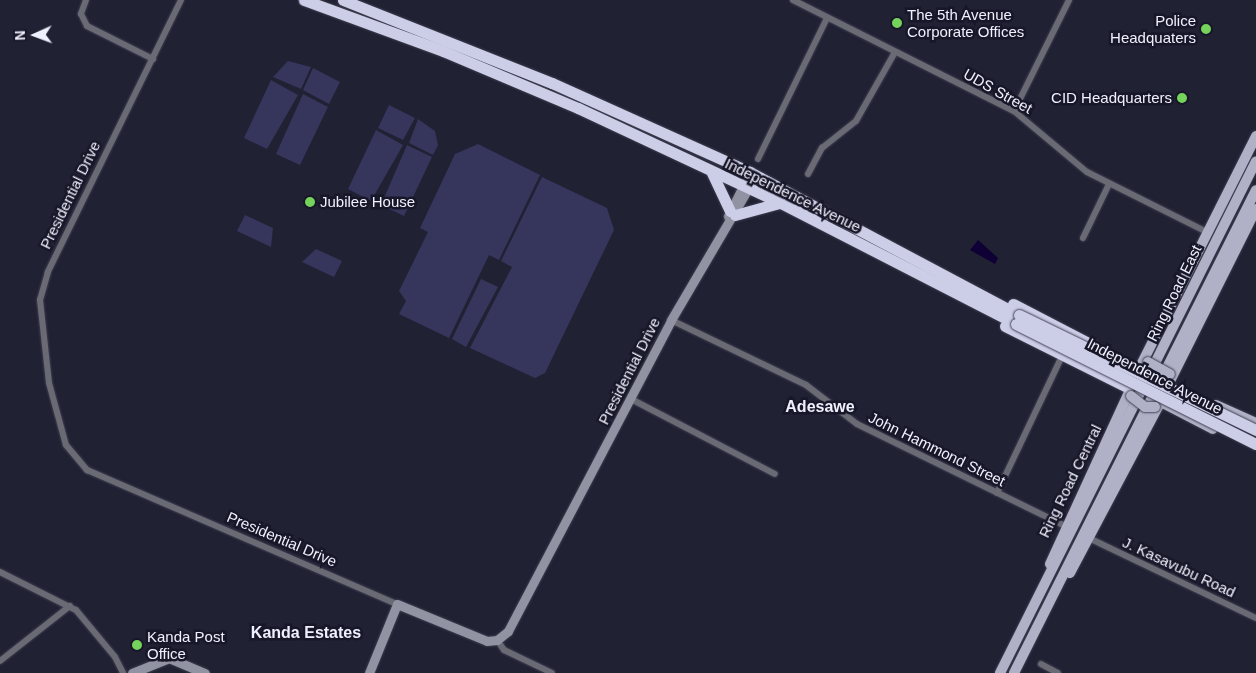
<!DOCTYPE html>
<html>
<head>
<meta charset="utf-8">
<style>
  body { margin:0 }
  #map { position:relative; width:1256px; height:673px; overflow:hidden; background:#212134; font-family:Helvetica,sans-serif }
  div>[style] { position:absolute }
  .green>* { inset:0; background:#36355b }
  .water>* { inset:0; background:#0e0034 }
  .roads { filter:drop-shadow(0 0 1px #3e3e50) drop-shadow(0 0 1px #3e3e50) }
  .street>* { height:6px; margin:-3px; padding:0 3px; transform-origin:3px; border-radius:3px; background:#696a74 }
  .secondary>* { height:9px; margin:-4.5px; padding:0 4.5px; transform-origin:4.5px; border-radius:4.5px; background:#9192a2 }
  .primary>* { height:10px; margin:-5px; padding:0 5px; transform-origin:5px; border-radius:5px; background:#b0b1c6 }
  .highway>* { height:11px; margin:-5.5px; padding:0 5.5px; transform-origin:5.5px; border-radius:5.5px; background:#cccde7 }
  .bridges { filter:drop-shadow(0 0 1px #3e3e50) drop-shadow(0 0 1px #3e3e50) }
  .primary-bridge>* { height:10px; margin:-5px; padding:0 5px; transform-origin:5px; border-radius:5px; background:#b0b1c6 }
  .highway-bridge>* { height:11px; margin:-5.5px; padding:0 5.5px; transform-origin:5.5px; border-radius:5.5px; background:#cccde7 }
  .dots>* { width:14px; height:14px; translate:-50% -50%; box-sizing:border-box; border:2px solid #181729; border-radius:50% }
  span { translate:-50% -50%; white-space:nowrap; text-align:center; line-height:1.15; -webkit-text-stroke:5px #181729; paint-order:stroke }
  .poi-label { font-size:15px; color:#eff0fd }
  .left { translate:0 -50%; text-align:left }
  .right { translate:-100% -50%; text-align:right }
  .street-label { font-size:15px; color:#eff0fd }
  .neighbourhood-label { font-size:16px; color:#eff0fd; font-weight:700 }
  .north { position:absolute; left:10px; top:10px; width:50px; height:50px; -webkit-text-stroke:4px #181729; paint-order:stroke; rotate:268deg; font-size:14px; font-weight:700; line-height:20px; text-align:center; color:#eff0fd }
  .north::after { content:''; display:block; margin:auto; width:18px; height:22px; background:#eff0fd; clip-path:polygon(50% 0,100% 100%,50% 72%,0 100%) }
</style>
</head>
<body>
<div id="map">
  <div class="green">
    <div style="clip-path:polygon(288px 61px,311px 67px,301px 89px,273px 77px)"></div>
    <div style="clip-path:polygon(313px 68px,340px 82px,329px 104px,303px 90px)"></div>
    <div style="clip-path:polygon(271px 80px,298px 95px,267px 149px,244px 138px)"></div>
    <div style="clip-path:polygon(303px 94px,328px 107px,300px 165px,276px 154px)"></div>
    <div style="clip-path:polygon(389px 105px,415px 118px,403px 140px,378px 128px)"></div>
    <div style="clip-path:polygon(418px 119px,435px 131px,438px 145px,433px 155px,409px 143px)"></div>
    <div style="clip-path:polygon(376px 130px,403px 145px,371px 201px,348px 189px)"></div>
    <div style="clip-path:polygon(478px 144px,540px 175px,499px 260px,489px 255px,449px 338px,399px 314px,406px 301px,399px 291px,428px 232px,420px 228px,455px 154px)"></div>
    <div style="clip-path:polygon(407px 145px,432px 157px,404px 216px,381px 205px)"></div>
    <div style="clip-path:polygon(542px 177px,607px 208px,614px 230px,545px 373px,535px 378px,470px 348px,512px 267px,501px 261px)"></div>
    <div style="clip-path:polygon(245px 215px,273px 228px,271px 247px,237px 231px)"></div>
    <div style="clip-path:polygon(316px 249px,342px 261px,334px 277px,302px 262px)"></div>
    <div style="clip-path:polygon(481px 279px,498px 287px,466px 347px,452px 339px)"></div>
  </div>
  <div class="water">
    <div style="clip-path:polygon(978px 240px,998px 258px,995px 264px,970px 250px)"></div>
  </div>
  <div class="roads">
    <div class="street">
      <div style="left:86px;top:0;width:15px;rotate:110deg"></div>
      <div style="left:81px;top:14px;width:13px;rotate:63deg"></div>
      <div style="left:87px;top:26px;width:74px;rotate:26.6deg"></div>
      <div style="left:181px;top:0;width:303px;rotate:116.1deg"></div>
      <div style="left:48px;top:272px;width:29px;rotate:106deg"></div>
      <div style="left:40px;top:300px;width:83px;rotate:83.8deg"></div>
      <div style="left:49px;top:383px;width:64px;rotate:74.7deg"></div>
      <div style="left:66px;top:445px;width:33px;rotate:50deg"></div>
      <div style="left:87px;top:470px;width:338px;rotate:23.4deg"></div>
      <div style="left:793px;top:0;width:247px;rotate:26.7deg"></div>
      <div style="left:1014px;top:111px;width:95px;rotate:39.9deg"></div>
      <div style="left:1087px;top:172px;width:136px;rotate:26.6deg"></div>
      <div style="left:1014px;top:111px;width:124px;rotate:-63.6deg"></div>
      <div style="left:758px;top:159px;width:157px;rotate:-63.9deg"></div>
      <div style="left:808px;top:174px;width:30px;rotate:-62deg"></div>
      <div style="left:822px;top:148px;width:43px;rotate:-38.5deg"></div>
      <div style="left:856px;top:121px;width:79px;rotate:-60.5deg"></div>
      <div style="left:1083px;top:238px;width:60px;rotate:-64.3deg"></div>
      <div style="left:671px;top:320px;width:150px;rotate:25.7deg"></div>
      <div style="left:806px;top:385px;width:64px;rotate:37.4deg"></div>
      <div style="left:857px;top:424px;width:229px;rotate:26.1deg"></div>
      <div style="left:631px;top:399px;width:162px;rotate:27.5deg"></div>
      <div style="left:997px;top:493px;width:154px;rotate:-64.6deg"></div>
      <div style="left:1091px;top:539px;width:183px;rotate:25.6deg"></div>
      <div style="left:0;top:572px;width:85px;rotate:26.6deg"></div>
      <div style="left:76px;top:610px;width:61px;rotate:50.3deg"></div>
      <div style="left:115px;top:657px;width:18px;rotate:63deg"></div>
      <div style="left:497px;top:640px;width:12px;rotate:55deg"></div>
      <div style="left:504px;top:650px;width:53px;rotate:25.6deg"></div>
      <div style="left:0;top:661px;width:89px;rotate:-38.2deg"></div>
      <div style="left:1041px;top:664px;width:19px;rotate:28deg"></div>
    </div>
    <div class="secondary">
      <div style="left:728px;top:216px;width:49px;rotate:-63.4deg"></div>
      <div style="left:132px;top:673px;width:40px;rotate:-22deg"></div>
      <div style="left:169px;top:658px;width:39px;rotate:23deg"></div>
      <div style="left:369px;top:673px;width:74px;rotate:-67.9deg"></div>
      <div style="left:397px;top:604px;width:97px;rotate:22.3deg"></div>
      <div style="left:487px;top:641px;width:10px;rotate:-6deg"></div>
      <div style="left:497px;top:640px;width:14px;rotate:-39deg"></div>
      <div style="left:508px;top:631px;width:351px;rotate:-62.3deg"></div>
      <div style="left:671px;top:320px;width:168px;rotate:-59.6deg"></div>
    </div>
    <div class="primary">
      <div style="left:1142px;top:363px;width:254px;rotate:-63.3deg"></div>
      <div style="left:1171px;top:379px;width:190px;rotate:-63.4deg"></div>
      <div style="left:1163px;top:403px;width:56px;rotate:27.5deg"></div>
      <div style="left:1216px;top:405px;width:44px;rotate:24.2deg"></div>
      <div style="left:1050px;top:564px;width:189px;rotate:-65.3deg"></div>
      <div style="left:1070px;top:573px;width:190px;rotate:-62.1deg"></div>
      <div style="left:1000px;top:673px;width:572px;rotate:-63.43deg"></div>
      <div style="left:1014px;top:673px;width:540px;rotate:-63.39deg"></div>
    </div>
    <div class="highway">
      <div style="left:304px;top:0;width:148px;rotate:20.1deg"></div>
      <div style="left:443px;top:51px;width:147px;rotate:22.9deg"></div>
      <div style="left:578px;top:108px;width:224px;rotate:25.1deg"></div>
      <div style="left:781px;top:203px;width:264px;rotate:27.2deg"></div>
      <div style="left:343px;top:0;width:225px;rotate:21.7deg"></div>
      <div style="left:552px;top:83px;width:217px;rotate:24.2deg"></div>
      <div style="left:750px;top:172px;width:305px;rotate:28deg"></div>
      <div style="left:712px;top:173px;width:42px;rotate:64.7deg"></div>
      <div style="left:735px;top:215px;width:46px;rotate:-15.3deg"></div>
      <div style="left:1013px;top:304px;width:91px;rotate:27.4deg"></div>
      <div style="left:1005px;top:326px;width:136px;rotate:26.6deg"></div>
    </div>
  </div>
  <div class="bridges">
    <div class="primary-bridge">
      <div style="left:1148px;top:362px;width:25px;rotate:29deg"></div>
      <div style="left:1131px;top:396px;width:18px;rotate:38deg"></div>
      <div style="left:1145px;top:407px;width:10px"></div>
    </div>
    <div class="highway-bridge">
      <div style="left:1019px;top:315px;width:263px;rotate:25.9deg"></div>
      <div style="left:1016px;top:324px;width:268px;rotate:26.6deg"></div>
    </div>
  </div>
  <div class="dots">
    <div style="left:897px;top:23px;background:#75d25b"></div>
    <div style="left:1206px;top:29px;background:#75d25b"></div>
    <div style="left:1182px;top:98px;background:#75d25b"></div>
    <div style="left:310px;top:202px;background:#75d25b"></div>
    <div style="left:137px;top:645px;background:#75d25b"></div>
  </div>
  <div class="poi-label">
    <span class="left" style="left:907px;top:23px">The 5th Avenue<br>Corporate Offices</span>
    <span class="right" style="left:1196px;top:29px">Police<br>Headquaters</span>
    <span class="right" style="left:1172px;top:98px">CID Headquarters</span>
    <span class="left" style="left:320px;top:202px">Jubilee House</span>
    <span class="left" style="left:147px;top:645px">Kanda Post<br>Office</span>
  </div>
  <div class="street-label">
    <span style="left:998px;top:91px;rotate:29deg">UDS Street</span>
    <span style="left:70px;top:195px;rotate:-64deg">Presidential Drive</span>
    <span style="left:793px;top:195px;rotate:26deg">Independence Avenue</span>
    <span style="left:1174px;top:293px;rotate:-64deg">Ring Road East</span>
    <span style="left:629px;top:371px;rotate:-63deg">Presidential Drive</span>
    <span style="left:1155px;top:376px;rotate:27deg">Independence Avenue</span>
    <span style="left:937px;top:449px;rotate:26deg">John Hammond Street</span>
    <span style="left:1070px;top:481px;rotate:-64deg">Ring Road Central</span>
    <span style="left:282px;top:539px;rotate:23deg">Presidential Drive</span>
    <span style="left:1179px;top:567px;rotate:25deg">J. Kasavubu Road</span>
  </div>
  <div class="neighbourhood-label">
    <span style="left:820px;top:407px">Adesawe</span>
    <span style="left:306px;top:633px">Kanda Estates</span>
  </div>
  <div class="north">N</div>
</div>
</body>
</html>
